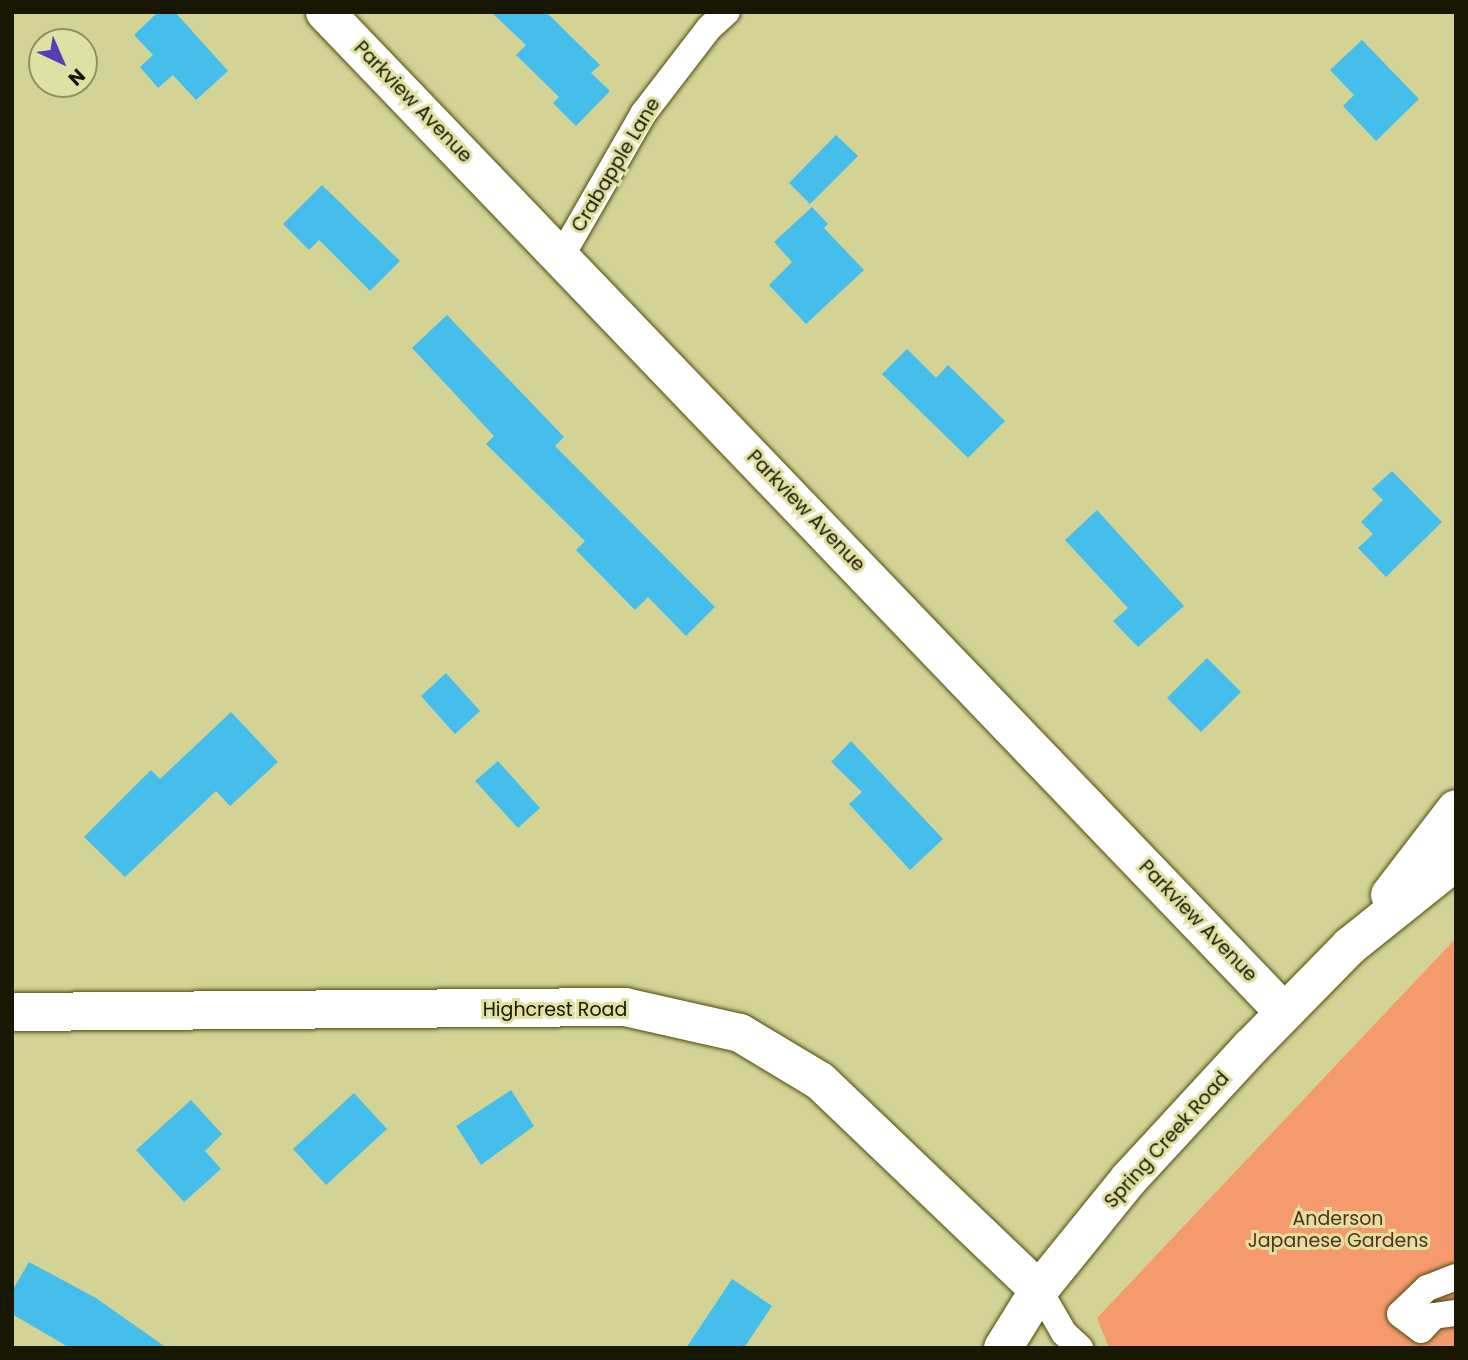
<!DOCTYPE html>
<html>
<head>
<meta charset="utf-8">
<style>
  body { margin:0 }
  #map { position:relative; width:1468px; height:1360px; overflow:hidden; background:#d4d396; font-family:Poppins,sans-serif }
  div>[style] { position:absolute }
  .green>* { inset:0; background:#f49a6d }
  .building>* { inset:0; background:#46beeb }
  .roads { filter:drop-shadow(0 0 2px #4e4b0d) drop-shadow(0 0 2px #4e4b0d) }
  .street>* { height:26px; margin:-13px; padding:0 13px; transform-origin:13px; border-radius:13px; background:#fff }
  .secondary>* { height:38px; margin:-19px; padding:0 19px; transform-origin:19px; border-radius:19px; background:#fff }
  span { translate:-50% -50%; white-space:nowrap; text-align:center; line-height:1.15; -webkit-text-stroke:6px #e1e0a3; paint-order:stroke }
  .street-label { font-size:19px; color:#181702 }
  .park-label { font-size:19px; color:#5b2f17 }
  .frame { position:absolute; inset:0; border:14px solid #181702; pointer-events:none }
  .north { position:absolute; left:28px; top:28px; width:70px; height:70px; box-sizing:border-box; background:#e1e0a3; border:2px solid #919063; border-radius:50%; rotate:136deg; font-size:19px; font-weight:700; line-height:28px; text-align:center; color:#181702 }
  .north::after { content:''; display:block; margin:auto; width:24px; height:32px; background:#573eb6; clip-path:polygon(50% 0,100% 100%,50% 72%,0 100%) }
</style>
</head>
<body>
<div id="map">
  <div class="green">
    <div style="clip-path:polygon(1456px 938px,1456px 1348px,1109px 1348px,1097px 1318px)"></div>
  </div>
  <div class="building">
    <div style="clip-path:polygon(158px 12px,175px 12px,228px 71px,196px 100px,173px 75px,158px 88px,140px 67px,153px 55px,134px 35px)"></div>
    <div style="clip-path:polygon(491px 12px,546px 12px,600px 65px,591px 73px,610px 91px,576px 126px,553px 103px,559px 97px,516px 55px,526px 45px)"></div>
    <div style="clip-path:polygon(1362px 40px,1419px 99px,1376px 141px,1343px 106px,1354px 95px,1330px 70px)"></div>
    <div style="clip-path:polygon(836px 135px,858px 156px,810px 204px,789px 183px)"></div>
    <div style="clip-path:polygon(322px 185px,400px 261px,370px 291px,319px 240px,309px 250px,283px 224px)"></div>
    <div style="clip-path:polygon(812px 207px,828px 224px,824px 228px,864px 270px,806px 324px,769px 285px,792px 262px,774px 242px)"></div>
    <div style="clip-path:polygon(447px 315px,564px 437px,555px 446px,715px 607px,686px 636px,648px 597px,635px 610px,576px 550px,585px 541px,486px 444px,494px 436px,412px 348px)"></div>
    <div style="clip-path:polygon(907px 349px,936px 378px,948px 365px,1005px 421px,968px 458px,882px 374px)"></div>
    <div style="clip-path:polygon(1392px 471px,1442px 522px,1386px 577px,1358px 548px,1373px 534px,1361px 522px,1383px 500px,1372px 489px)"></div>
    <div style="clip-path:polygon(1097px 510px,1184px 606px,1138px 647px,1113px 621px,1128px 608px,1065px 540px)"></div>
    <div style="clip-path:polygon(1207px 658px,1241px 692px,1201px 732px,1167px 698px)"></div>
    <div style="clip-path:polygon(446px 673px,480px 711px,455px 734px,421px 696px)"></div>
    <div style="clip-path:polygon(231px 712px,278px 762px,230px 806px,216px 791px,125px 877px,84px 837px,151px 770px,160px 779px)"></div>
    <div style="clip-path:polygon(851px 741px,943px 839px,910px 870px,849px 804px,862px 792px,831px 762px)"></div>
    <div style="clip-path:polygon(498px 761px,540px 808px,518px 828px,475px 781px)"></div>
    <div style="clip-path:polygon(511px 1090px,534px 1126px,481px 1165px,456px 1126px)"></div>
    <div style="clip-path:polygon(354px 1093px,387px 1129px,326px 1185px,293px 1149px)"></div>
    <div style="clip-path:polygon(191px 1100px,222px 1134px,205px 1151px,221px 1169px,184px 1202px,136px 1150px)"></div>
    <div style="clip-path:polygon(29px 1262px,96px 1298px,167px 1348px,70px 1348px,12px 1314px,12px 1291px)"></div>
    <div style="clip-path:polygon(732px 1279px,772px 1306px,744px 1348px,686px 1348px)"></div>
  </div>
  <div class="roads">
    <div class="street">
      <div style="left:562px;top:255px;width:163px;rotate:-60.1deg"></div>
      <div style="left:643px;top:114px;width:108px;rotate:-52.5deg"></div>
      <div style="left:709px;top:28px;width:24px;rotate:-42deg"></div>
      <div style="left:1456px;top:1277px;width:31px;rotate:159deg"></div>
      <div style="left:1427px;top:1288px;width:37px;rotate:136deg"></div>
      <div style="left:1400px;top:1314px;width:26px;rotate:37deg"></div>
      <div style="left:1421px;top:1330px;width:19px;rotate:-47deg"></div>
      <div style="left:1434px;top:1316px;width:22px;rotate:-8deg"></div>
      <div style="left:1039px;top:1290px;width:50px;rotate:59.8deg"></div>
      <div style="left:1064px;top:1333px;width:22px;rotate:43deg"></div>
    </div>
    <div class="secondary">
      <div style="left:325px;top:12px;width:1386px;rotate:46.2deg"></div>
      <div style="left:1390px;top:895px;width:108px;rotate:-52.5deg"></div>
      <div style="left:12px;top:1012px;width:613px;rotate:-0.47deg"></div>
      <div style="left:625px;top:1007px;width:118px;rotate:12.7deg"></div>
      <div style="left:740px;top:1033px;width:93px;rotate:31deg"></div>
      <div style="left:820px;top:1081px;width:303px;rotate:43.7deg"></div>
      <div style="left:1003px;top:1348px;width:68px;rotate:-58.2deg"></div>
      <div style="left:1039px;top:1290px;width:143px;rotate:-51deg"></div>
      <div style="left:1129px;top:1179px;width:180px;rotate:-47.3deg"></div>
      <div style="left:1251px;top:1047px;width:141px;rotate:-45.6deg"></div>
      <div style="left:1350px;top:946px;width:136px;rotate:-38.7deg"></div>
    </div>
  </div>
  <div class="street-label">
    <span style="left:413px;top:102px;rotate:46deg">Parkview Avenue</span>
    <span style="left:616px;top:165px;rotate:-59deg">Crabapple Lane</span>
    <span style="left:806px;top:511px;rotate:46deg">Parkview Avenue</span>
    <span style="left:1198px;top:921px;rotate:46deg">Parkview Avenue</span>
    <span style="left:555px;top:1010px">Highcrest Road</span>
    <span style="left:1167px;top:1140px;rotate:-48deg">Spring Creek Road</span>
  </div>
  <div class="park-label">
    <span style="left:1338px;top:1230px">Anderson<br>Japanese Gardens</span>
  </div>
  <div class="frame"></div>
  <div class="north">N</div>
</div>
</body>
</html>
